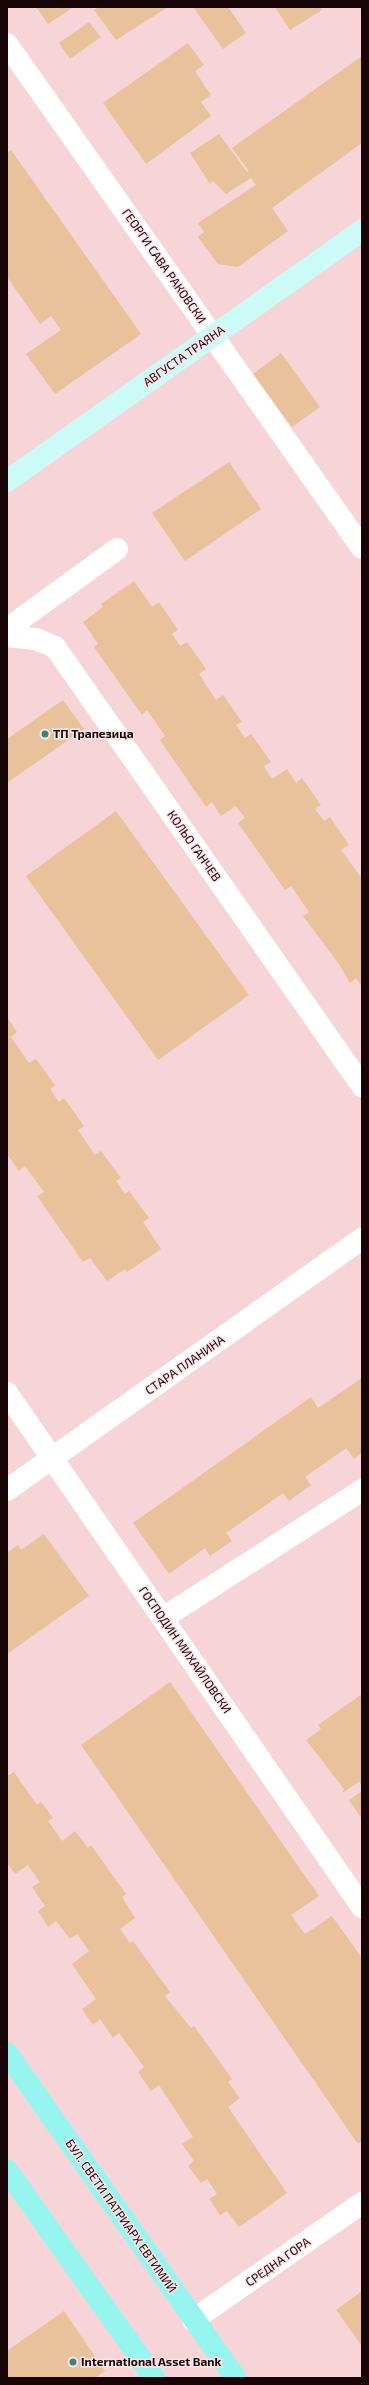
<!DOCTYPE html>
<html>
<head>
<meta charset="utf-8">
<style>
  body { margin:0 }
  #map { position:relative; width:369px; height:2385px; overflow:hidden; background:#f7d4d8; font-family:"Exo 2",sans-serif }
  div>[style] { position:absolute }
  .building>* { inset:0; background:#e7c29a }
  .lane>* { height:22px; margin:-11px; padding:0 11px; transform-origin:11px; border-radius:11px; background:#fff }
  .street>* { height:22px; margin:-11px; padding:0 11px; transform-origin:11px; border-radius:11px; background:#fff }
  .secondary>* { height:22px; margin:-11px; padding:0 11px; transform-origin:11px; border-radius:11px; background:#cbfaf7 }
  .primary>* { height:22px; margin:-11px; padding:0 11px; transform-origin:11px; border-radius:11px; background:#97f5ef }
  .dots>* { width:11px; height:11px; translate:-50% -50%; box-sizing:border-box; border:2px solid #fce4e7; border-radius:50% }
  span { translate:-50% -50%; white-space:nowrap; text-align:center; line-height:1.15; -webkit-text-stroke:3px #fce4e7; paint-order:stroke }
  .street-label { font-size:12px; color:#170508 }
  .poi-label { font-size:12px; color:#170508; font-weight:700 }
  .left { translate:0 -50%; text-align:left }
  .frame { position:absolute; inset:0; border:8px solid #170508; pointer-events:none }
</style>
</head>
<body>
<div id="map">
  <div class="building">
    <div style="clip-path:polygon(36px 7px,74px 7px,48px 24px)"></div>
    <div style="clip-path:polygon(99px 7px,168px 7px,116px 40px,94px 10px)"></div>
    <div style="clip-path:polygon(193px 7px,228px 7px,246px 33px,223px 49px)"></div>
    <div style="clip-path:polygon(275px 7px,320px 7px,322px 10px,290px 30px)"></div>
    <div style="clip-path:polygon(89px 22px,101px 37px,70px 59px,59px 43px)"></div>
    <div style="clip-path:polygon(188px 43px,204px 65px,195px 71px,211px 95px,201px 102px,211px 116px,146px 164px,103px 103px)"></div>
    <div style="clip-path:polygon(362px 56px,362px 143px,272px 208px,288px 231px,238px 267px,218px 264px,198px 237px,204px 232px,198px 223px,256px 185px,251px 178px,226px 194px,213px 181px,210px 184px,190px 153px,219px 134px,247px 172px,249px 171px,232px 148px)"></div>
    <div style="clip-path:polygon(11px 150px,141px 334px,55px 394px,26px 354px,61px 330px,51px 316px,40px 324px,7px 277px,7px 153px)"></div>
    <div style="clip-path:polygon(281px 353px,320px 407px,292px 427px,253px 374px)"></div>
    <div style="clip-path:polygon(229px 462px,261px 509px,185px 561px,152px 513px)"></div>
    <div style="clip-path:polygon(134px 581px,152px 607px,159px 602px,178px 630px,172px 634px,180px 646px,187px 642px,206px 669px,199px 674px,216px 700px,223px 695px,242px 722px,236px 725px,245px 738px,251px 734px,271px 762px,264px 766px,272px 779px,287px 769px,296px 783px,302px 778px,321px 805px,315px 809px,324px 821px,330px 817px,349px 845px,341px 850px,360px 876px,362px 874px,362px 987px,356px 978px,350px 983px,339px 964px,303px 916px,309px 912px,291px 886px,285px 890px,238px 823px,245px 818px,236px 806px,221px 816px,212px 802px,206px 807px,160px 740px,165px 736px,147px 710px,142px 715px,94px 647px,98px 644px,83px 622px,103px 607px,101px 604px)"></div>
    <div style="clip-path:polygon(63px 700px,84px 729px,7px 783px,7px 739px)"></div>
    <div style="clip-path:polygon(116px 811px,249px 995px,158px 1060px,26px 876px)"></div>
    <div style="clip-path:polygon(7px 1017px,17px 1032px,11px 1037px,29px 1063px,36px 1059px,55px 1085px,50px 1089px,59px 1102px,64px 1098px,84px 1126px,78px 1130px,95px 1155px,101px 1151px,121px 1178px,116px 1181px,125px 1194px,129px 1191px,149px 1218px,143px 1222px,161px 1249px,127px 1272px,125px 1269px,107px 1281px,90px 1258px,83px 1262px,37px 1196px,44px 1192px,25px 1166px,19px 1171px,7px 1154px)"></div>
    <div style="clip-path:polygon(362px 1378px,362px 1453px,354px 1459px,346px 1448px,305px 1477px,311px 1485px,289px 1501px,283px 1493px,226px 1533px,232px 1541px,210px 1556px,205px 1548px,169px 1574px,133px 1523px,311px 1397px,318px 1408px)"></div>
    <div style="clip-path:polygon(44px 1534px,89px 1596px,7px 1654px,7px 1553px,18px 1545px,21px 1550px)"></div>
    <div style="clip-path:polygon(170px 1682px,319px 1896px,291px 1915px,305px 1934px,332px 1916px,362px 1958px,362px 2141px,358px 2144px,81px 1745px)"></div>
    <div style="clip-path:polygon(362px 1694px,362px 1786px,359px 1782px,342px 1793px,344px 1789px,306px 1740px,321px 1729px,318px 1725px)"></div>
    <div style="clip-path:polygon(14px 1772px,37px 1805px,41px 1802px,53px 1818px,48px 1821px,62px 1841px,75px 1831px,88px 1848px,91px 1845px,126px 1894px,122px 1897px,135px 1918px,120px 1929px,130px 1943px,133px 1941px,170px 1992px,165px 1996px,191px 2028px,194px 2026px,232px 2079px,228px 2082px,240px 2098px,228px 2107px,287px 2193px,239px 2227px,227px 2211px,220px 2215px,209px 2199px,217px 2194px,207px 2179px,201px 2183px,188px 2166px,194px 2161px,182px 2144px,193px 2137px,159px 2085px,151px 2091px,138px 2072px,144px 2067px,119px 2033px,113px 2038px,100px 2019px,93px 2025px,82px 2009px,96px 1999px,72px 1964px,89px 1951px,77px 1934px,70px 1939px,56px 1921px,48px 1927px,38px 1911px,45px 1906px,32px 1887px,40px 1882px,28px 1865px,15px 1874px,7px 1863px,7px 1776px)"></div>
    <div style="clip-path:polygon(362px 1791px,362px 1819px,349px 1800px)"></div>
    <div style="clip-path:polygon(362px 2291px,362px 2346px,336px 2310px)"></div>
    <div style="clip-path:polygon(64px 2311px,105px 2371px,95px 2378px,7px 2378px,7px 2351px)"></div>
  </div>
  <div class="lane">
    <div style="left:7px;top:629px;width:136px;rotate:-36deg"></div>
    <div style="left:7px;top:636px;width:29px;rotate:6deg"></div>
    <div style="left:36px;top:639px;width:21px;rotate:23deg"></div>
    <div style="left:55px;top:647px;width:536px;rotate:55.03deg"></div>
    <div style="left:163px;top:1618px;width:237px;rotate:-32.7deg"></div>
  </div>
  <div class="street">
    <div style="left:7px;top:44px;width:616px;rotate:54.84deg"></div>
    <div style="left:7px;top:1393px;width:625px;rotate:55.37deg"></div>
    <div style="left:7px;top:1490px;width:435px;rotate:-35.3deg"></div>
    <div style="left:193px;top:2320px;width:206px;rotate:-34.7deg"></div>
  </div>
  <div class="secondary">
    <div style="left:7px;top:481px;width:434px;rotate:-35.2deg"></div>
  </div>
  <div class="primary">
    <div style="left:7px;top:2053px;width:397px;rotate:54.9deg"></div>
    <div style="left:7px;top:2170px;width:255px;rotate:54.7deg"></div>
  </div>
  <div class="dots">
    <div style="left:45px;top:734px;background:#3c837e"></div>
    <div style="left:73px;top:2362px;background:#3c837e"></div>
  </div>
  <div class="street-label">
    <span style="left:164px;top:266px;rotate:55deg">ГЕОРГИ САВА РАКОВСКИ</span>
    <span style="left:184px;top:356px;rotate:-35deg">АВГУСТА ТРАЯНА</span>
    <span style="left:194px;top:846px;rotate:55deg">КОЛЬО ГАНЧЕВ</span>
    <span style="left:185px;top:1365px;rotate:-35deg">СТАРА ПЛАНИНА</span>
    <span style="left:185px;top:1650px;rotate:55deg">ГОСПОДИН МИХАЙЛОВСКИ</span>
    <span style="left:121px;top:2216px;rotate:55deg">БУЛ. СВЕТИ ПАТРИАРХ ЕВТИМИЙ</span>
    <span style="left:278px;top:2262px;rotate:-35deg">СРЕДНА ГОРА</span>
  </div>
  <div class="poi-label">
    <span class="left" style="left:53px;top:734px">ТП Трапезица</span>
    <span class="left" style="left:81px;top:2362px">International Asset Bank</span>
  </div>
  <div class="frame"></div>
</div>
</body>
</html>
